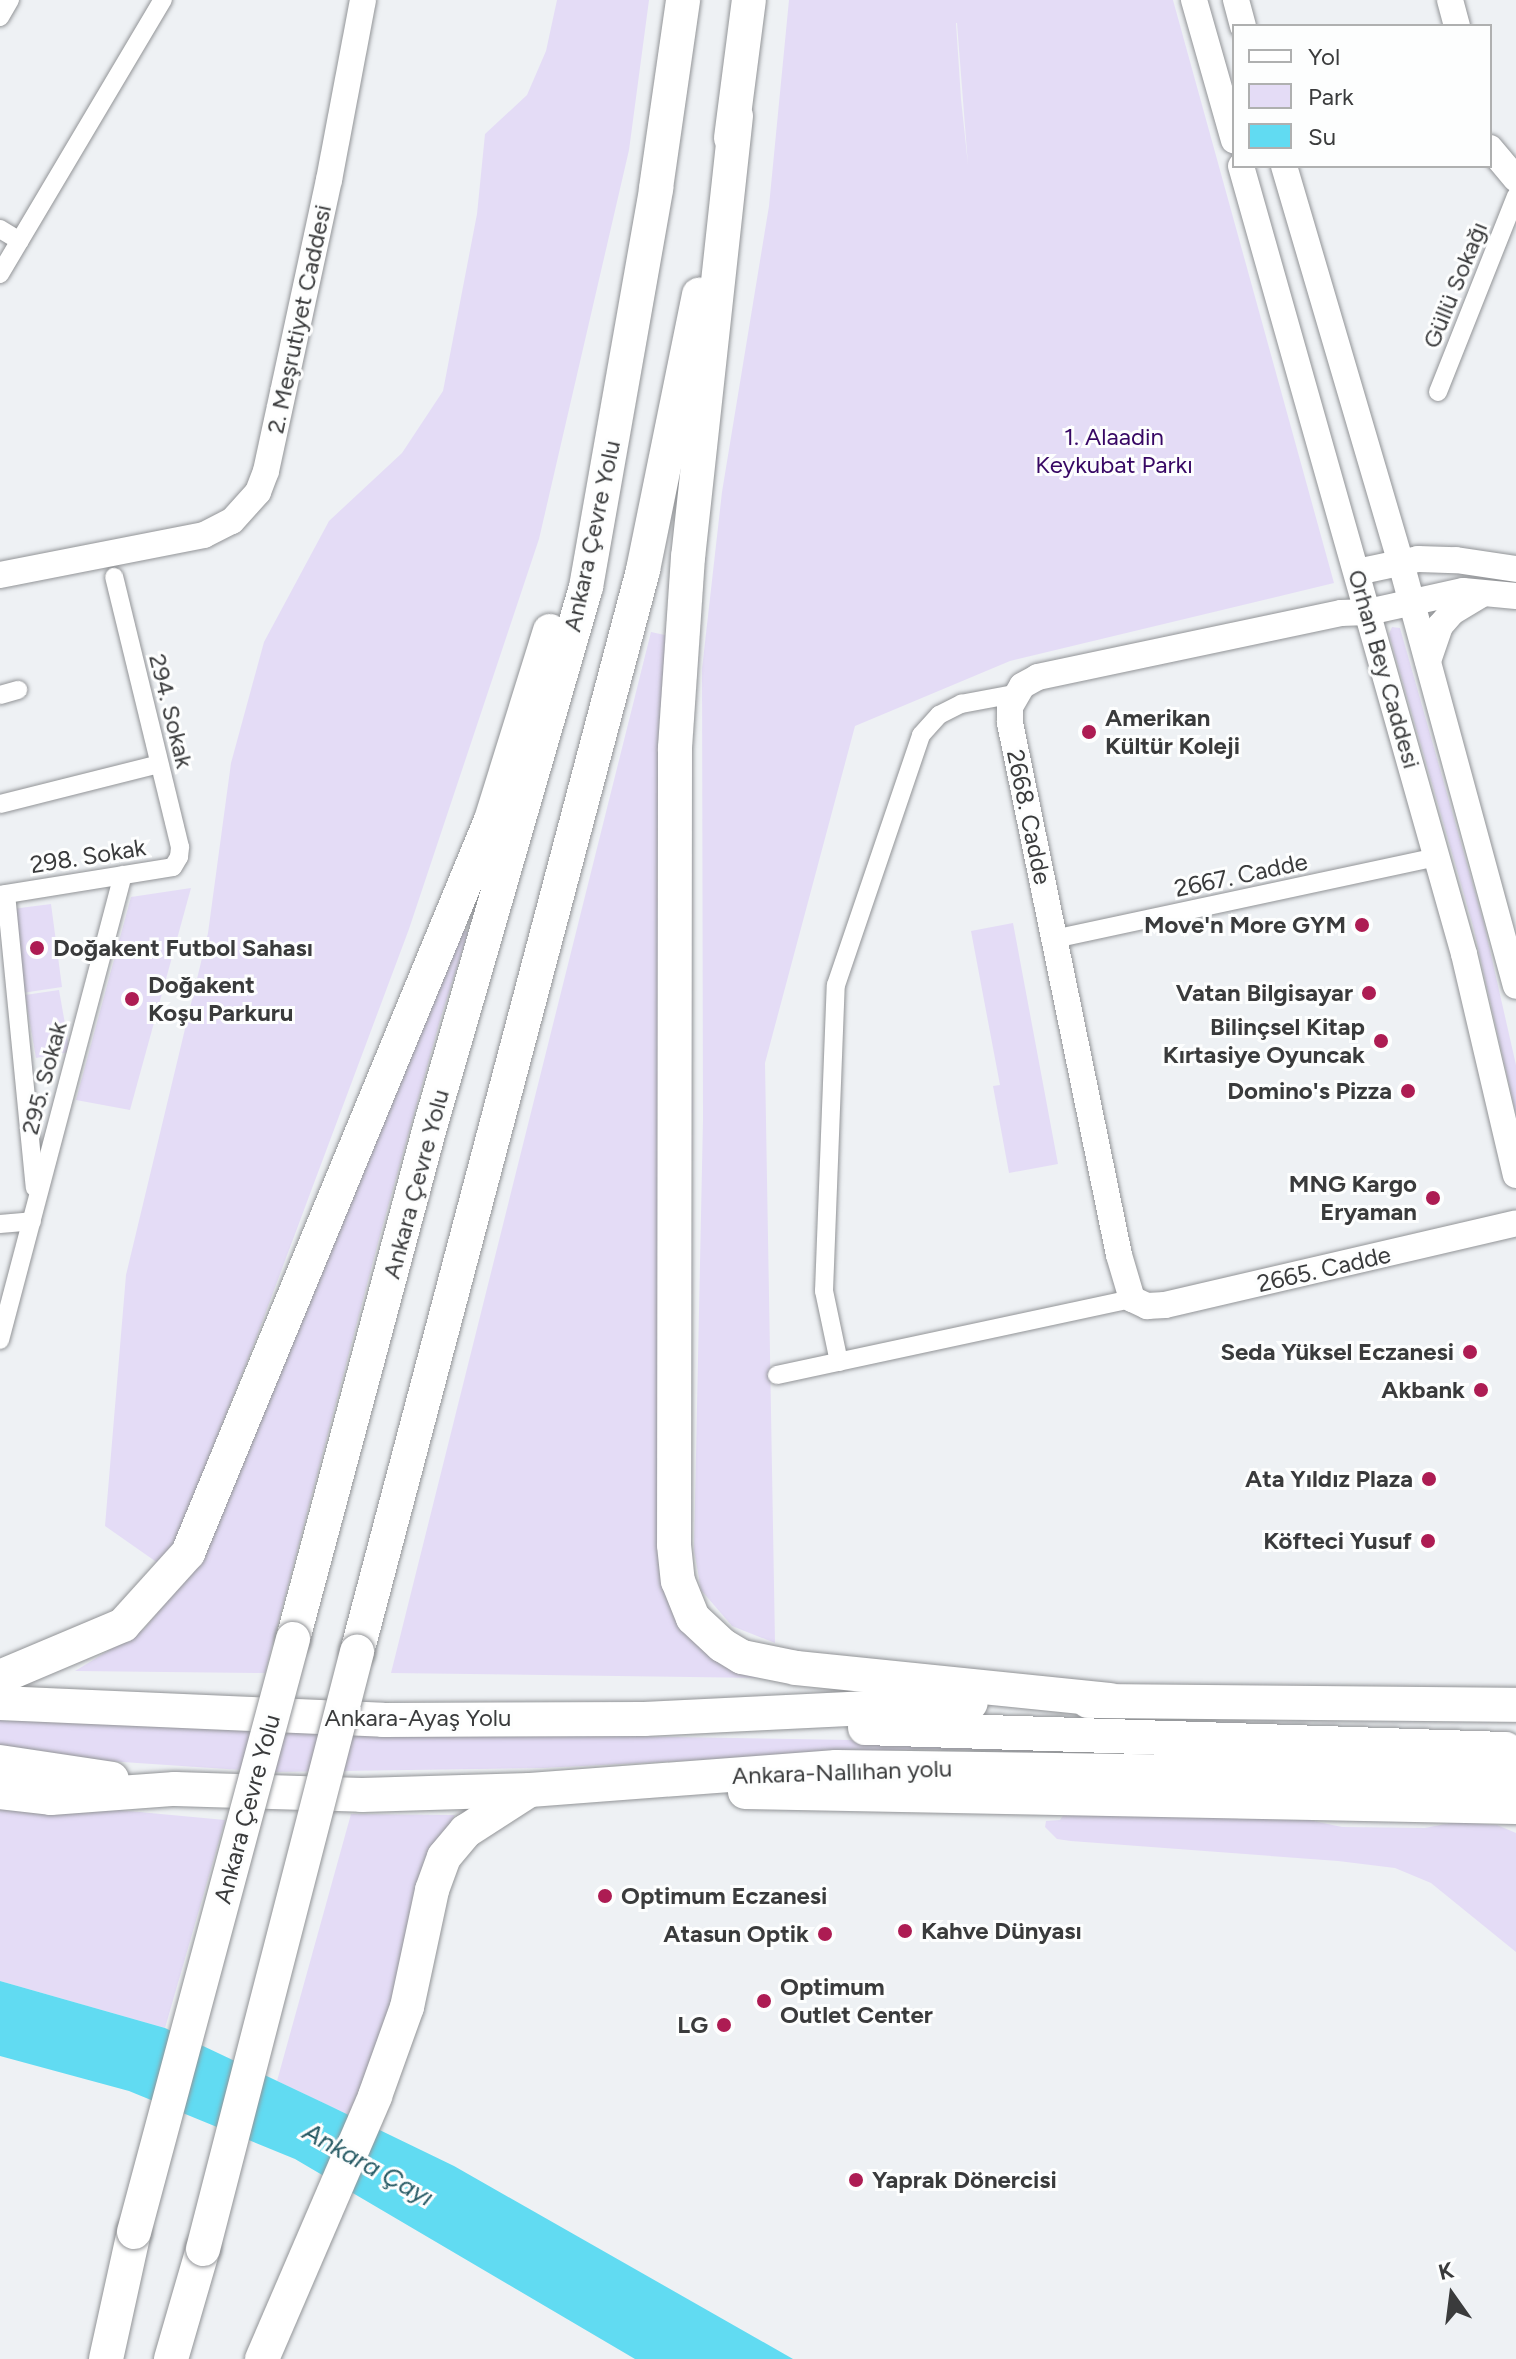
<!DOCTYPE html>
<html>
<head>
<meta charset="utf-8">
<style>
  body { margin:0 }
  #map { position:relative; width:1516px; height:2359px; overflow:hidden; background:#eef1f4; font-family:Figtree,sans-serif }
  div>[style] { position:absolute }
  .green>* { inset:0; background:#e4dcf6 }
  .water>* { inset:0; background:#61dbf2 }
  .roads { filter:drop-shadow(0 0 2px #929497) drop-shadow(0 0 2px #929497) }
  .street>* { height:18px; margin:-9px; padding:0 9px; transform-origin:9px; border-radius:9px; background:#fff }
  .secondary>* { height:26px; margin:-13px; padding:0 13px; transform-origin:13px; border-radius:13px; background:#fff }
  .highway>* { height:34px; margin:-17px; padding:0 17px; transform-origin:17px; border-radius:17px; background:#fff }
  .bridges { filter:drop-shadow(0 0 2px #929497) drop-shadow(0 0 2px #929497) }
  .highway-bridge>* { height:34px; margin:-17px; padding:0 17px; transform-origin:17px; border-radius:17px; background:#fff }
  .dots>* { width:22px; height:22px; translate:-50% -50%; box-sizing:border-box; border:4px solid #fdfefe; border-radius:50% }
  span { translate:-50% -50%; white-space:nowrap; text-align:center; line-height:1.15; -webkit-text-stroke:6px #fdfefe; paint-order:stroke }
  .street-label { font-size:24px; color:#3a3b3c }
  .park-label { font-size:24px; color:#370764 }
  .poi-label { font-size:24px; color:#3a3b3c; font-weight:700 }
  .left { translate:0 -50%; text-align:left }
  .right { translate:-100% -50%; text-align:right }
  .water-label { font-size:26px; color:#295c66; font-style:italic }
  .legend { position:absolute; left:1232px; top:24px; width:260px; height:144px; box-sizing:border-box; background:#fdfefe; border:2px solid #afb0b0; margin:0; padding:10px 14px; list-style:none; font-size:24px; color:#3a3b3c }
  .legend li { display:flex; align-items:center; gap:16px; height:40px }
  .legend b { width:40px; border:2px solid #afb0b0 }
  .north { position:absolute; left:1412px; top:2255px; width:80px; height:80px; -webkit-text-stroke:6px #fdfefe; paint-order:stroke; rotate:346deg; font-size:22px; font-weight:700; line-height:32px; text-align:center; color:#3a3b3c }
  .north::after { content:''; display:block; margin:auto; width:28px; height:36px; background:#3a3b3c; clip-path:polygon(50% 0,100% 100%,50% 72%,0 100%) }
</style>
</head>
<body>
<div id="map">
  <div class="green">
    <div style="clip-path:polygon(557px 0,649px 0,629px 150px,539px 539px,409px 929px,252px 1349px,165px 1568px,105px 1526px,126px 1275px,208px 933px,231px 763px,264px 642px,329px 521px,402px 453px,443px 391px,477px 214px,485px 134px,527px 95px,546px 51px)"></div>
    <div style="clip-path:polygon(evenodd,789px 0,1173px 0,1334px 583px,1010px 661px,855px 726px,765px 1063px,775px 1643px,732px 1626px,701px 1590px,694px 1550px,703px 1120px,702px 669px,722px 492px,769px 206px,789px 0,956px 23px,957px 23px,968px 165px,961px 99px,956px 23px)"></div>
    <div style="clip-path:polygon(1392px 627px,1400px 628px,1484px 924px,1516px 1065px,1516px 1114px,1473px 926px,1389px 634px)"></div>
    <div style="clip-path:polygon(651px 632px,669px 636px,664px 1587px,763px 1678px,391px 1673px)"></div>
    <div style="clip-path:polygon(191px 888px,130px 1110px,76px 1100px,131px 897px)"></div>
    <div style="clip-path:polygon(51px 904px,62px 987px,22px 993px,12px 909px)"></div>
    <div style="clip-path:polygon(1013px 923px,1058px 1164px,1009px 1173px,993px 1086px,1000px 1085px,971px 931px)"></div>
    <div style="clip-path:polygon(452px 926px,468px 932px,441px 1017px,379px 1239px,265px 1673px,75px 1671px,144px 1629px,168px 1600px)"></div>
    <div style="clip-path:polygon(59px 990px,70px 1052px,36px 1058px,25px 995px)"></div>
    <div style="clip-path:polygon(0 1720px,382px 1732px,1507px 1751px,1507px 1758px,918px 1749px,543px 1768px,271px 1772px,78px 1759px,0 1749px)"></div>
    <div style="clip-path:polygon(0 1799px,225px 1820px,165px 2028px,0 1981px)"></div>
    <div style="clip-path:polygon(351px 1814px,455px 1815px,431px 1856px,400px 1986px,355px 2118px,277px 2081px)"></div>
    <div style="clip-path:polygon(1064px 1814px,1309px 1820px,1342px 1827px,1425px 1828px,1455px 1822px,1497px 1825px,1516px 1833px,1516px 1952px,1431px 1883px,1395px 1868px,1338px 1861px,1071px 1841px,1057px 1839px,1045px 1827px,1046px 1821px,1060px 1820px)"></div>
  </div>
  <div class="water">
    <div style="clip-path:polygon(0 1981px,165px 2028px,328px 2105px,454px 2166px,793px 2359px,635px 2359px,295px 2159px,129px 2091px,0 2056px)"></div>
  </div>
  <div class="roads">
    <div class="street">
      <div style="left:0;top:17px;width:20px;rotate:-60deg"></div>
      <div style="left:0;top:229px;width:23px;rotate:31deg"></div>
      <div style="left:0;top:274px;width:319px;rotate:-59.3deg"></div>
      <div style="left:1438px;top:392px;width:211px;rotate:-68.3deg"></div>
      <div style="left:0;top:695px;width:19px;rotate:-16deg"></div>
      <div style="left:0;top:804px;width:164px;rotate:-14.1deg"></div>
      <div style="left:6px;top:894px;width:295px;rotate:84.4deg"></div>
      <div style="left:0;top:895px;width:175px;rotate:-9.2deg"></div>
      <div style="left:173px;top:867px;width:12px;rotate:-59deg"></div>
      <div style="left:179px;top:857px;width:10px;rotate:-84deg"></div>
      <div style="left:180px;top:847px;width:278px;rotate:-103.7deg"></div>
      <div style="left:1054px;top:939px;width:392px;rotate:-12.1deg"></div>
      <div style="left:0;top:1224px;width:32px;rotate:-5deg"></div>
      <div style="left:0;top:1340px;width:481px;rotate:-75.2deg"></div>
      <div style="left:839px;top:1362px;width:73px;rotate:-101.9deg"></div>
      <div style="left:824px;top:1291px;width:306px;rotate:-87.8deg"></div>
      <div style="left:836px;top:985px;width:264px;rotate:-71.2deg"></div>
      <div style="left:921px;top:735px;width:27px;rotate:-48deg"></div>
      <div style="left:939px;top:715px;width:25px;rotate:-27deg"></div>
      <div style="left:961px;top:704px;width:54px;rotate:-10.7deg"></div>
      <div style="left:777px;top:1375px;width:363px;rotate:-12.1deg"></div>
    </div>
    <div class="secondary">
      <div style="left:1194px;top:0;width:146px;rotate:74.1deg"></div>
      <div style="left:1236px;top:0;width:27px;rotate:75deg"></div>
      <div style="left:1450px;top:0;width:27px;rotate:75deg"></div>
      <div style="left:1490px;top:148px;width:40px;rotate:50deg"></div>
      <div style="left:1241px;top:166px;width:819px;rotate:74.2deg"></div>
      <div style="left:1464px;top:954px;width:227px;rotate:76.8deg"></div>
      <div style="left:1284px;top:166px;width:414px;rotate:73.6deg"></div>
      <div style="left:1401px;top:563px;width:438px;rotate:74.8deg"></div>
      <div style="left:1357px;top:572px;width:62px;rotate:-12deg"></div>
      <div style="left:1418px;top:559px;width:38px;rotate:2deg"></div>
      <div style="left:1456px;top:560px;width:61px;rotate:8.5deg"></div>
      <div style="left:0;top:575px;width:208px;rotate:-11.1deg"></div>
      <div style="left:204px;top:535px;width:31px;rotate:-27deg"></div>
      <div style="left:232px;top:521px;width:39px;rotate:-48deg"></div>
      <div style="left:258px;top:492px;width:22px;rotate:-69deg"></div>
      <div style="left:266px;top:471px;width:298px;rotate:-77.8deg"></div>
      <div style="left:329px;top:180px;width:183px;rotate:-79.3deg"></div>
      <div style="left:1516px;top:596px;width:53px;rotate:-174.6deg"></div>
      <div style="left:1463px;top:591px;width:97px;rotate:167.5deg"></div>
      <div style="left:1368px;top:612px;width:27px;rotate:178deg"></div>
      <div style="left:1341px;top:613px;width:310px;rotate:168.1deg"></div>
      <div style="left:1038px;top:677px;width:18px;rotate:151deg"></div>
      <div style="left:1022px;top:686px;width:24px;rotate:120deg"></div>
      <div style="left:1010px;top:707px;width:16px;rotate:90deg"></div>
      <div style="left:1010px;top:723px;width:543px;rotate:78.42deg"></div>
      <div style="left:1119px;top:1255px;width:46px;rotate:73.5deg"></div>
      <div style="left:1132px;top:1299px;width:17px;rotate:25deg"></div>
      <div style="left:1147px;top:1306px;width:18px;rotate:-3deg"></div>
      <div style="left:1165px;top:1305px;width:360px;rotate:-13.1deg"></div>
      <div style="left:1428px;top:661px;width:37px;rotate:-71deg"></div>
      <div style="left:1440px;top:626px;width:18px;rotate:-49deg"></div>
      <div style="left:1452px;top:612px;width:33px;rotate:-31deg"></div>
    </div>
    <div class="highway">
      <div style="left:736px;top:116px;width:444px;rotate:96.2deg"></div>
      <div style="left:688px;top:557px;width:191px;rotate:93.9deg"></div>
      <div style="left:675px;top:748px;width:797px;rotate:90.07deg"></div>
      <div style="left:674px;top:1545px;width:36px;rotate:84deg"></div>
      <div style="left:678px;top:1581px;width:40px;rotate:68deg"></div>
      <div style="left:693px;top:1618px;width:40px;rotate:43deg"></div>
      <div style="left:722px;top:1645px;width:23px;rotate:31deg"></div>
      <div style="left:742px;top:1657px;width:55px;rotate:11.5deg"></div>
      <div style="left:796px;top:1668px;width:315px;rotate:5.8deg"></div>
      <div style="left:731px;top:138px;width:139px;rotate:-82.6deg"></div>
      <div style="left:293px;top:1639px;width:530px;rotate:-75.02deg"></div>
      <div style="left:430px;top:1127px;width:562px;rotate:-73.89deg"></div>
      <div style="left:586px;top:587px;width:405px;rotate:-80deg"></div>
      <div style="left:656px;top:188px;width:190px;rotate:-81.8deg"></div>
      <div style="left:357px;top:1652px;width:1119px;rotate:-75.19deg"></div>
      <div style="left:643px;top:570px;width:281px;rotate:-78.5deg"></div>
      <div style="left:0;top:1677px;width:134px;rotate:-22.9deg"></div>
      <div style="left:123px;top:1625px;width:97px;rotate:-47.9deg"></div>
      <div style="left:188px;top:1553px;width:793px;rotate:-67.54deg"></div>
      <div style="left:491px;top:820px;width:198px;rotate:-72.7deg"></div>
      <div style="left:1088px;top:1701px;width:428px;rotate:0.5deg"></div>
      <div style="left:0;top:1703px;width:383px;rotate:2.5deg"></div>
      <div style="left:383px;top:1720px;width:261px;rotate:-0.2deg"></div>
      <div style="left:644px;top:1719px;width:327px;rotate:-2.8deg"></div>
      <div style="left:865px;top:1728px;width:641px;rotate:1.88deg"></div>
      <div style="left:0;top:1762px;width:113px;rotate:8.6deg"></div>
      <div style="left:0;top:1792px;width:51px;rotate:6.7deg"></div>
      <div style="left:51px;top:1798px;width:124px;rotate:-4.2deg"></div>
      <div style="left:175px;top:1789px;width:187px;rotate:1.8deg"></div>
      <div style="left:362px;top:1795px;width:168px;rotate:-1.7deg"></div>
      <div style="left:530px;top:1790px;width:307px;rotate:-4.3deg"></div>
      <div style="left:836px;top:1767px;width:674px;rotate:0.77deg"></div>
      <div style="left:745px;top:1792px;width:771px;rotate:1.11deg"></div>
      <div style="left:106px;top:2359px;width:130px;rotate:-77.6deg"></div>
      <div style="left:171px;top:2359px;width:115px;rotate:-73.8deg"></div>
      <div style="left:262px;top:2359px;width:286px;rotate:-66.7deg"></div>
      <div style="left:375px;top:2096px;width:95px;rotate:-70.2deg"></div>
      <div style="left:407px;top:2007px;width:120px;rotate:-77.9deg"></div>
      <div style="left:432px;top:1890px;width:35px;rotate:-70deg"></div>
      <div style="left:444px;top:1857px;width:34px;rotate:-50deg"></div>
      <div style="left:466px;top:1831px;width:74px;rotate:-32.8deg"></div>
    </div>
  </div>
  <div class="bridges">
    <div class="highway-bridge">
      <div style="left:134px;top:2232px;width:614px;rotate:-74.99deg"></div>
      <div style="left:203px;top:2249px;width:617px;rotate:-75.54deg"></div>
    </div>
  </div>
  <div class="dots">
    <div style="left:1089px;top:732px;background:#ad1c53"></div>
    <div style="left:1362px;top:925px;background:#ad1c53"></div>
    <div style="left:37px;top:948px;background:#ad1c53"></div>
    <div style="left:1369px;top:993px;background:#ad1c53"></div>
    <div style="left:132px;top:999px;background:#ad1c53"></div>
    <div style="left:1381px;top:1041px;background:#ad1c53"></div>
    <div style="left:1408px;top:1091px;background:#ad1c53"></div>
    <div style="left:1433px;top:1198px;background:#ad1c53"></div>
    <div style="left:1470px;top:1352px;background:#ad1c53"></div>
    <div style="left:1481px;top:1390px;background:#ad1c53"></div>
    <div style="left:1429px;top:1479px;background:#ad1c53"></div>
    <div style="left:1428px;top:1541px;background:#ad1c53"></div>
    <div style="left:605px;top:1896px;background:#ad1c53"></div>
    <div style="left:905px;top:1931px;background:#ad1c53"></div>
    <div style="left:825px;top:1934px;background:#ad1c53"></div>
    <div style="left:764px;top:2001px;background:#ad1c53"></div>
    <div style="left:724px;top:2025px;background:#ad1c53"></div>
    <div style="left:856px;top:2180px;background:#ad1c53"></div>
  </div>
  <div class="street-label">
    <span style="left:1455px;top:285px;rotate:-68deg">Güllü Sokağı</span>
    <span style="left:299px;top:319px;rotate:-78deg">2. Meşrutiyet Caddesi</span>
    <span style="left:592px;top:536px;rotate:-78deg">Ankara Çevre Yolu</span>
    <span style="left:1384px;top:669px;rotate:74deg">Orhan Bey Caddesi</span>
    <span style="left:171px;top:711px;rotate:76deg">294. Sokak</span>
    <span style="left:1029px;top:817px;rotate:78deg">2668. Cadde</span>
    <span style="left:88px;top:856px;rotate:-9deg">298. Sokak</span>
    <span style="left:1241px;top:875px;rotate:-12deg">2667. Cadde</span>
    <span style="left:44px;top:1078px;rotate:-75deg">295. Sokak</span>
    <span style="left:416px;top:1184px;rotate:-75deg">Ankara Çevre Yolu</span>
    <span style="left:1324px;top:1269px;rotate:-13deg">2665. Cadde</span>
    <span style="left:418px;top:1718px">Ankara-Ayaş Yolu</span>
    <span style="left:842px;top:1772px;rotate:-2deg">Ankara-Nallıhan yolu</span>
    <span style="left:247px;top:1809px;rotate:-75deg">Ankara Çevre Yolu</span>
  </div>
  <div class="park-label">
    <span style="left:1114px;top:451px">1. Alaadin<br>Keykubat Parkı</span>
  </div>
  <div class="poi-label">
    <span class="left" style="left:1105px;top:732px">Amerikan<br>Kültür Koleji</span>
    <span class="right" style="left:1346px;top:925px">Move'n More GYM</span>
    <span class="left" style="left:53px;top:948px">Doğakent Futbol Sahası</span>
    <span class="left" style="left:148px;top:999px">Doğakent<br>Koşu Parkuru</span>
    <span class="right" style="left:1353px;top:993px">Vatan Bilgisayar</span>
    <span class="right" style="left:1365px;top:1041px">Bilinçsel Kitap<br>Kırtasiye Oyuncak</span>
    <span class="right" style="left:1392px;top:1091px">Domino's Pizza</span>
    <span class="right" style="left:1417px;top:1198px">MNG Kargo<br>Eryaman</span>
    <span class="right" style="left:1454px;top:1352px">Seda Yüksel Eczanesi</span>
    <span class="right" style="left:1465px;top:1390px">Akbank</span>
    <span class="right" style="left:1413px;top:1479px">Ata Yıldız Plaza</span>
    <span class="right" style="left:1412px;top:1541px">Köfteci Yusuf</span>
    <span class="left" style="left:621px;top:1896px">Optimum Eczanesi</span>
    <span class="left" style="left:921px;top:1931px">Kahve Dünyası</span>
    <span class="right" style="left:809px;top:1934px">Atasun Optik</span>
    <span class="left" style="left:780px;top:2001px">Optimum<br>Outlet Center</span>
    <span class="right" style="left:708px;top:2025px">LG</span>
    <span class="left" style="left:872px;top:2180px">Yaprak Dönercisi</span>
  </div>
  <div class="water-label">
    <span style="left:368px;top:2165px;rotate:29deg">Ankara Çayı</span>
  </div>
  <ul class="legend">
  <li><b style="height:10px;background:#fff"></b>Yol</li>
  <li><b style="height:22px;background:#e4dcf6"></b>Park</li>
  <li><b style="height:22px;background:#61dbf2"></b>Su</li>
  </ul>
  <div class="north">K</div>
</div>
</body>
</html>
